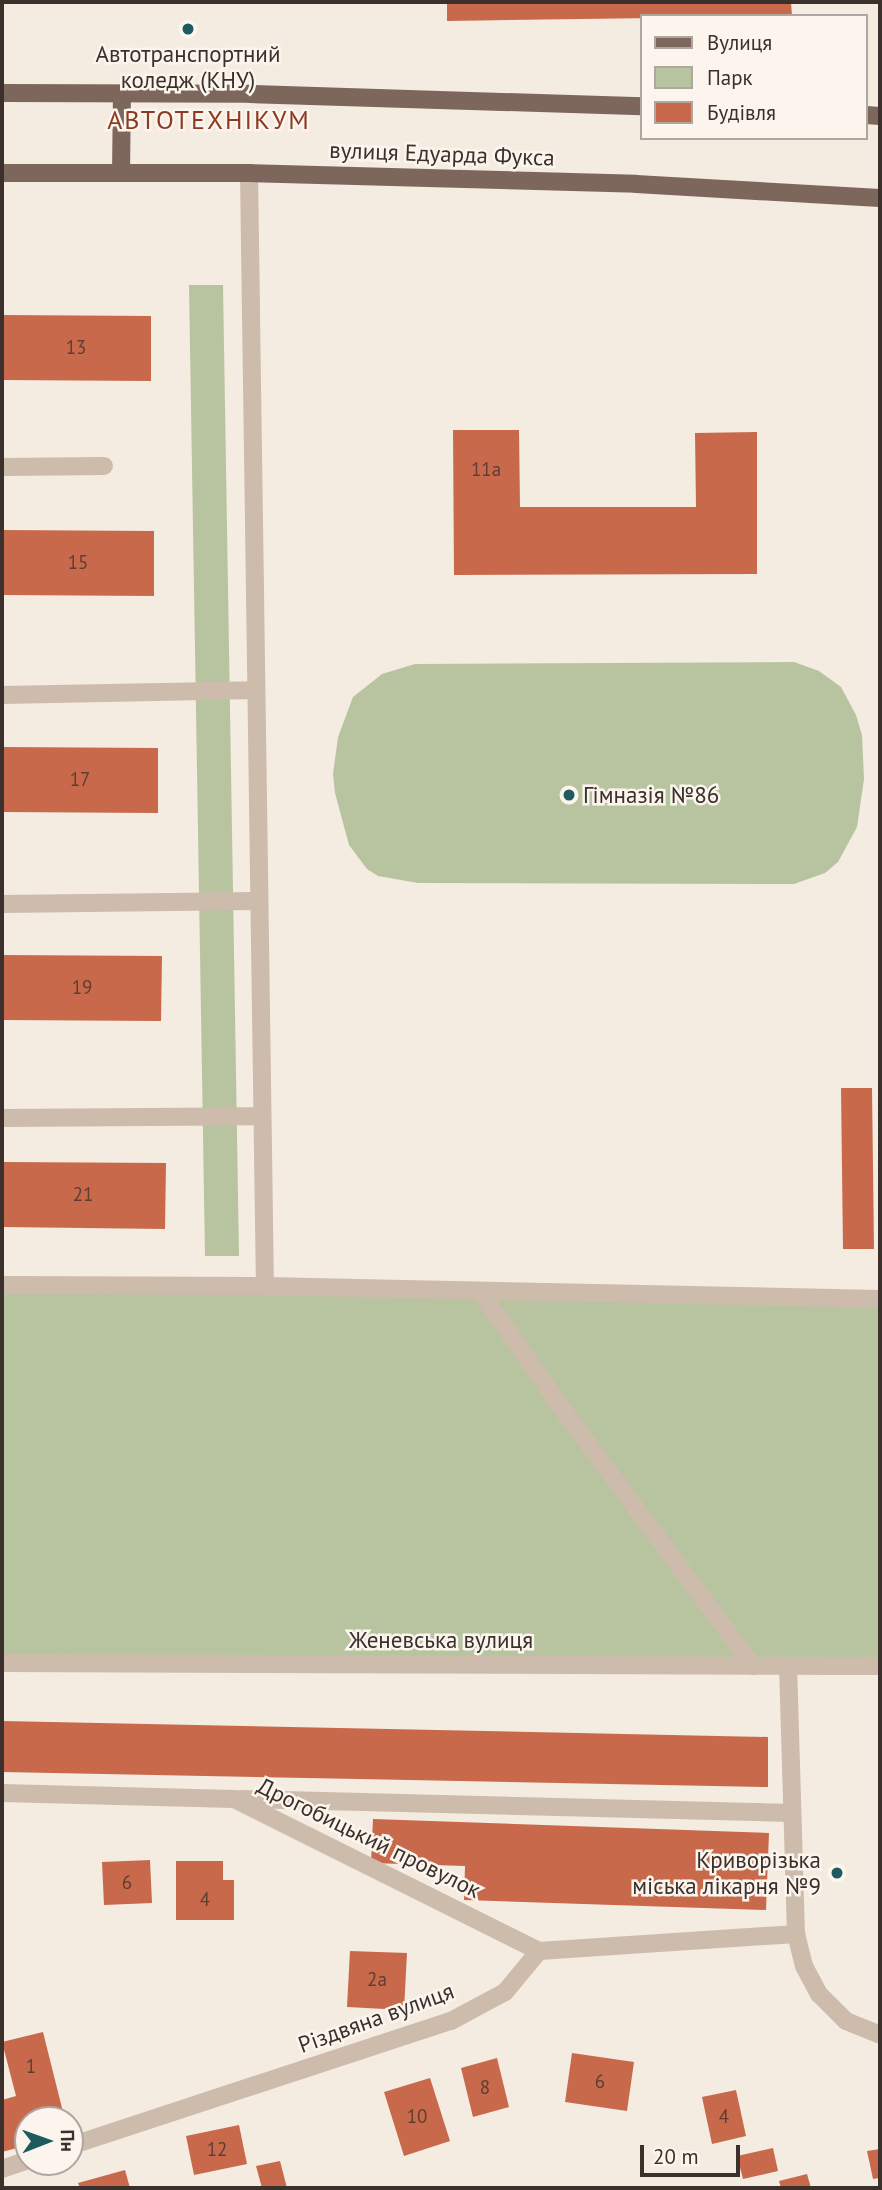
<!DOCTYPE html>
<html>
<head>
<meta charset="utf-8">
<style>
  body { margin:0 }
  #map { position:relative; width:882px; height:2190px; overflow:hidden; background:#f4ebe1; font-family:"PT Sans",sans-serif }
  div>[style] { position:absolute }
  .green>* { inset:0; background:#b8c4a0 }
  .building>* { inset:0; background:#c8694b }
  .minor>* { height:18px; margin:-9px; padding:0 9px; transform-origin:9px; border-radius:9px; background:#cdbbac }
  .major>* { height:18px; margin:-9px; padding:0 9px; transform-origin:9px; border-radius:9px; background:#7d675c }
  .dots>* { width:19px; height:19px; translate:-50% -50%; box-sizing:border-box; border:4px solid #fbf5ee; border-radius:50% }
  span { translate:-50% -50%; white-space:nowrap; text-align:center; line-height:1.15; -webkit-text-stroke:5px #fbf5ee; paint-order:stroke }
  .number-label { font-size:19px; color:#5e3e33 }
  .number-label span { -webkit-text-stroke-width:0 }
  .poi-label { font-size:23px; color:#3b302b }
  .left { translate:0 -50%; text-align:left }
  .right { translate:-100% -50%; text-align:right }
  .street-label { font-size:23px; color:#3b302b }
  .quarter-label { font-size:26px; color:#8c3b22; letter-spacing:2px }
  .frame { position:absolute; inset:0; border:4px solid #3b302b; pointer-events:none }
  .legend { position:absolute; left:640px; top:14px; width:228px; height:126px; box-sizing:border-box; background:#fbf5ee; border:2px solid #aea6a0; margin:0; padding:9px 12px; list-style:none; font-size:21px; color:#3b302b }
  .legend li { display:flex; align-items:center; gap:14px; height:35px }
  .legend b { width:35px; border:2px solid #aea6a0 }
  .north { position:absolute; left:14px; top:2106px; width:70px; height:70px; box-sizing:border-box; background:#fbf5ee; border:2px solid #aea6a0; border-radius:50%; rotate:89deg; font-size:19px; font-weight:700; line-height:28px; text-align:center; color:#3b302b }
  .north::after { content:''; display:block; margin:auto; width:24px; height:32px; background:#1f5a5e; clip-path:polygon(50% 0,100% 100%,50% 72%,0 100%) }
  .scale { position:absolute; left:640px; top:2145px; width:100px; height:32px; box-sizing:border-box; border:4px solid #3b302b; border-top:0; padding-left:9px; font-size:21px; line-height:24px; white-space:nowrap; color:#3b302b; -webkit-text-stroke:5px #fbf5ee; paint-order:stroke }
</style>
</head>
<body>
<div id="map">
  <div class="green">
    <div style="clip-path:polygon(189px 285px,223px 285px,239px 1256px,205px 1256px)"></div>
    <div style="clip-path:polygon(794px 662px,819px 671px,841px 687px,856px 715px,862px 735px,864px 779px,857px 827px,838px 862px,825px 873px,794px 884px,418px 883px,378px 876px,367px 869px,349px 845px,335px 793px,333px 774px,338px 737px,353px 697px,382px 674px,415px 664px)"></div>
    <div style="clip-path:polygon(2px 1285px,880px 1299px,880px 1666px,2px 1663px)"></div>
  </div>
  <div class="building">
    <div style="clip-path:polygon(447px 2px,791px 2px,792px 16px,447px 21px)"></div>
    <div style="clip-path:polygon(2px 315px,151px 316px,151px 381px,2px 380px)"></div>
    <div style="clip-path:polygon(453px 430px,519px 430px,520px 507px,696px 507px,695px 433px,757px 432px,757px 574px,454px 575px)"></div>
    <div style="clip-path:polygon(2px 530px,154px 531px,154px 596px,2px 595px)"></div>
    <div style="clip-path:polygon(2px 747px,158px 748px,158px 813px,2px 812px)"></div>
    <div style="clip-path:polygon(2px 955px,162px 956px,161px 1021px,2px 1020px)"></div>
    <div style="clip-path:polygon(841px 1088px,872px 1088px,874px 1249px,843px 1249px)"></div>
    <div style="clip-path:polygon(2px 1162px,166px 1163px,165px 1229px,2px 1227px)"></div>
    <div style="clip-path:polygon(2px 1721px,768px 1737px,768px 1787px,2px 1772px)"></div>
    <div style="clip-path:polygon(373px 1819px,769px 1833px,766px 1910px,464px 1900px,465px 1866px,371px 1863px)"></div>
    <div style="clip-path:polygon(150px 1860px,152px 1903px,104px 1905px,102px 1862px)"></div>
    <div style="clip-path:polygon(176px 1861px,223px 1861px,223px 1880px,234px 1880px,234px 1920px,176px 1920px)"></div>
    <div style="clip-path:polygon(350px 1951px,407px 1953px,404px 2010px,347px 2007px)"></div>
    <div style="clip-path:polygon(43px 2032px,65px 2120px,28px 2120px,28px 2145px,2px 2152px,2px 2100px,16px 2096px,2px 2042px)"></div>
    <div style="clip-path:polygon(572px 2053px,634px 2062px,627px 2111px,565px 2102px)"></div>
    <div style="clip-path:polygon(497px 2058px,509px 2107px,473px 2117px,461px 2068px)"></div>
    <div style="clip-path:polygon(430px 2078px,450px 2141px,404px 2156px,384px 2092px)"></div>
    <div style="clip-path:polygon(736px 2090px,746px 2136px,712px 2144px,702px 2097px)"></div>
    <div style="clip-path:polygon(239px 2125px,247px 2164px,194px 2175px,186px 2136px)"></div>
    <div style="clip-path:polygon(773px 2148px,778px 2171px,743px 2179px,737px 2156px)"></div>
    <div style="clip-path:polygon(880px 2149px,880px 2178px,873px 2179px,867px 2151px)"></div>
    <div style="clip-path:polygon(280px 2161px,287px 2188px,262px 2188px,256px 2166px)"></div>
    <div style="clip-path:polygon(125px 2170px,130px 2188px,80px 2188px,78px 2183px)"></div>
    <div style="clip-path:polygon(807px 2174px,811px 2188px,781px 2188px,779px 2181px)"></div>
  </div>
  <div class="minor">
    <div style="left:249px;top:173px;width:1113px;rotate:89.18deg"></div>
    <div style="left:2px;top:467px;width:102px;rotate:-0.6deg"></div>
    <div style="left:2px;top:695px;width:254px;rotate:-1.1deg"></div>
    <div style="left:2px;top:904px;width:257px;rotate:-0.7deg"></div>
    <div style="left:2px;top:1118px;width:260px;rotate:-0.4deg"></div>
    <div style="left:2px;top:1285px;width:263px;rotate:0.2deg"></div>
    <div style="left:265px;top:1286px;width:615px;rotate:1.21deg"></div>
    <div style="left:480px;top:1291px;width:150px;rotate:55deg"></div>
    <div style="left:566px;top:1414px;width:314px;rotate:53.4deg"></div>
    <div style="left:2px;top:1663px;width:878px;rotate:0.2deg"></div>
    <div style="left:2px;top:1793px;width:232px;rotate:1.5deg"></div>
    <div style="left:234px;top:1799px;width:341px;rotate:26.5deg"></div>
    <div style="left:241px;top:1799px;width:549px;rotate:1.46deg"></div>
    <div style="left:796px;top:1934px;width:33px;rotate:76deg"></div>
    <div style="left:804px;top:1966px;width:32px;rotate:62deg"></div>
    <div style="left:819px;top:1994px;width:38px;rotate:45deg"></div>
    <div style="left:846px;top:2021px;width:37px;rotate:22deg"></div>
    <div style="left:70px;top:2146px;width:401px;rotate:-18.2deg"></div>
    <div style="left:451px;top:2021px;width:61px;rotate:-28.2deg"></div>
    <div style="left:505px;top:1992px;width:53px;rotate:-50.3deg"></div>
    <div style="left:539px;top:1951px;width:258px;rotate:-3.8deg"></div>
    <div style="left:796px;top:1934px;width:268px;rotate:-91.7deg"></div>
    <div style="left:2px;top:2169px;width:28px;rotate:-19deg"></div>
  </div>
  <div class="major">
    <div style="left:2px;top:93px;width:248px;rotate:0.2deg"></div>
    <div style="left:250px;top:94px;width:392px;rotate:1.8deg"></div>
    <div style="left:866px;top:115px;width:14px;rotate:4deg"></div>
    <div style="left:2px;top:173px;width:247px"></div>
    <div style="left:249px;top:173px;width:387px;rotate:1.6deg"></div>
    <div style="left:636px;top:184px;width:244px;rotate:3.3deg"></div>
    <div style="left:121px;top:173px;width:79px;rotate:-89.3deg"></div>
  </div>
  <div class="dots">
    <div style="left:188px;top:29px;background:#1f5a5e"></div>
    <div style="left:569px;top:795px;background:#1f5a5e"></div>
    <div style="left:837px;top:1873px;background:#1f5a5e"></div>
  </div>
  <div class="number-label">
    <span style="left:76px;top:348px">13</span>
    <span style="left:486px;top:470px">11а</span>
    <span style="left:78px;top:563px">15</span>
    <span style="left:80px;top:780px">17</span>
    <span style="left:82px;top:988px">19</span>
    <span style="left:83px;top:1195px">21</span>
    <span style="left:127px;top:1883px">6</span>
    <span style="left:205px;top:1900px">4</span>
    <span style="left:377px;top:1980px">2а</span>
    <span style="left:31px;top:2067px">1</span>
    <span style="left:600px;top:2082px">6</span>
    <span style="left:485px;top:2088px">8</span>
    <span style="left:417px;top:2117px">10</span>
    <span style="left:724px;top:2117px">4</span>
    <span style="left:217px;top:2150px">12</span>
  </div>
  <div class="poi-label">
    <span style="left:188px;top:67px">Автотранспортний<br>коледж (КНУ)</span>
    <span class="left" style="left:583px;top:795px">Гімназія №86</span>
    <span class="right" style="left:821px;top:1873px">Криворізька<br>міська лікарня №9</span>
  </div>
  <div class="street-label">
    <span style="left:442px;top:154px;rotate:2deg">вулиця Едуарда Фукса</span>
    <span style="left:441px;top:1640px">Женевська вулиця</span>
    <span style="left:369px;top:1838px;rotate:26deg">Дрогобицький провулок</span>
    <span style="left:376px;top:2018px;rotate:-20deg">Різдвяна вулиця</span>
  </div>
  <div class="quarter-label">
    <span style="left:209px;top:120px">АВТОТЕХНІКУМ</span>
  </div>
  <div class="frame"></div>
  <ul class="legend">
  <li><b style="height:9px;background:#7d675c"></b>Вулиця</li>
  <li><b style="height:19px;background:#b8c4a0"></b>Парк</li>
  <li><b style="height:19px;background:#c8694b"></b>Будівля</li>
  </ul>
  <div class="north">Пн</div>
  <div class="scale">20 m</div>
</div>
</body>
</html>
